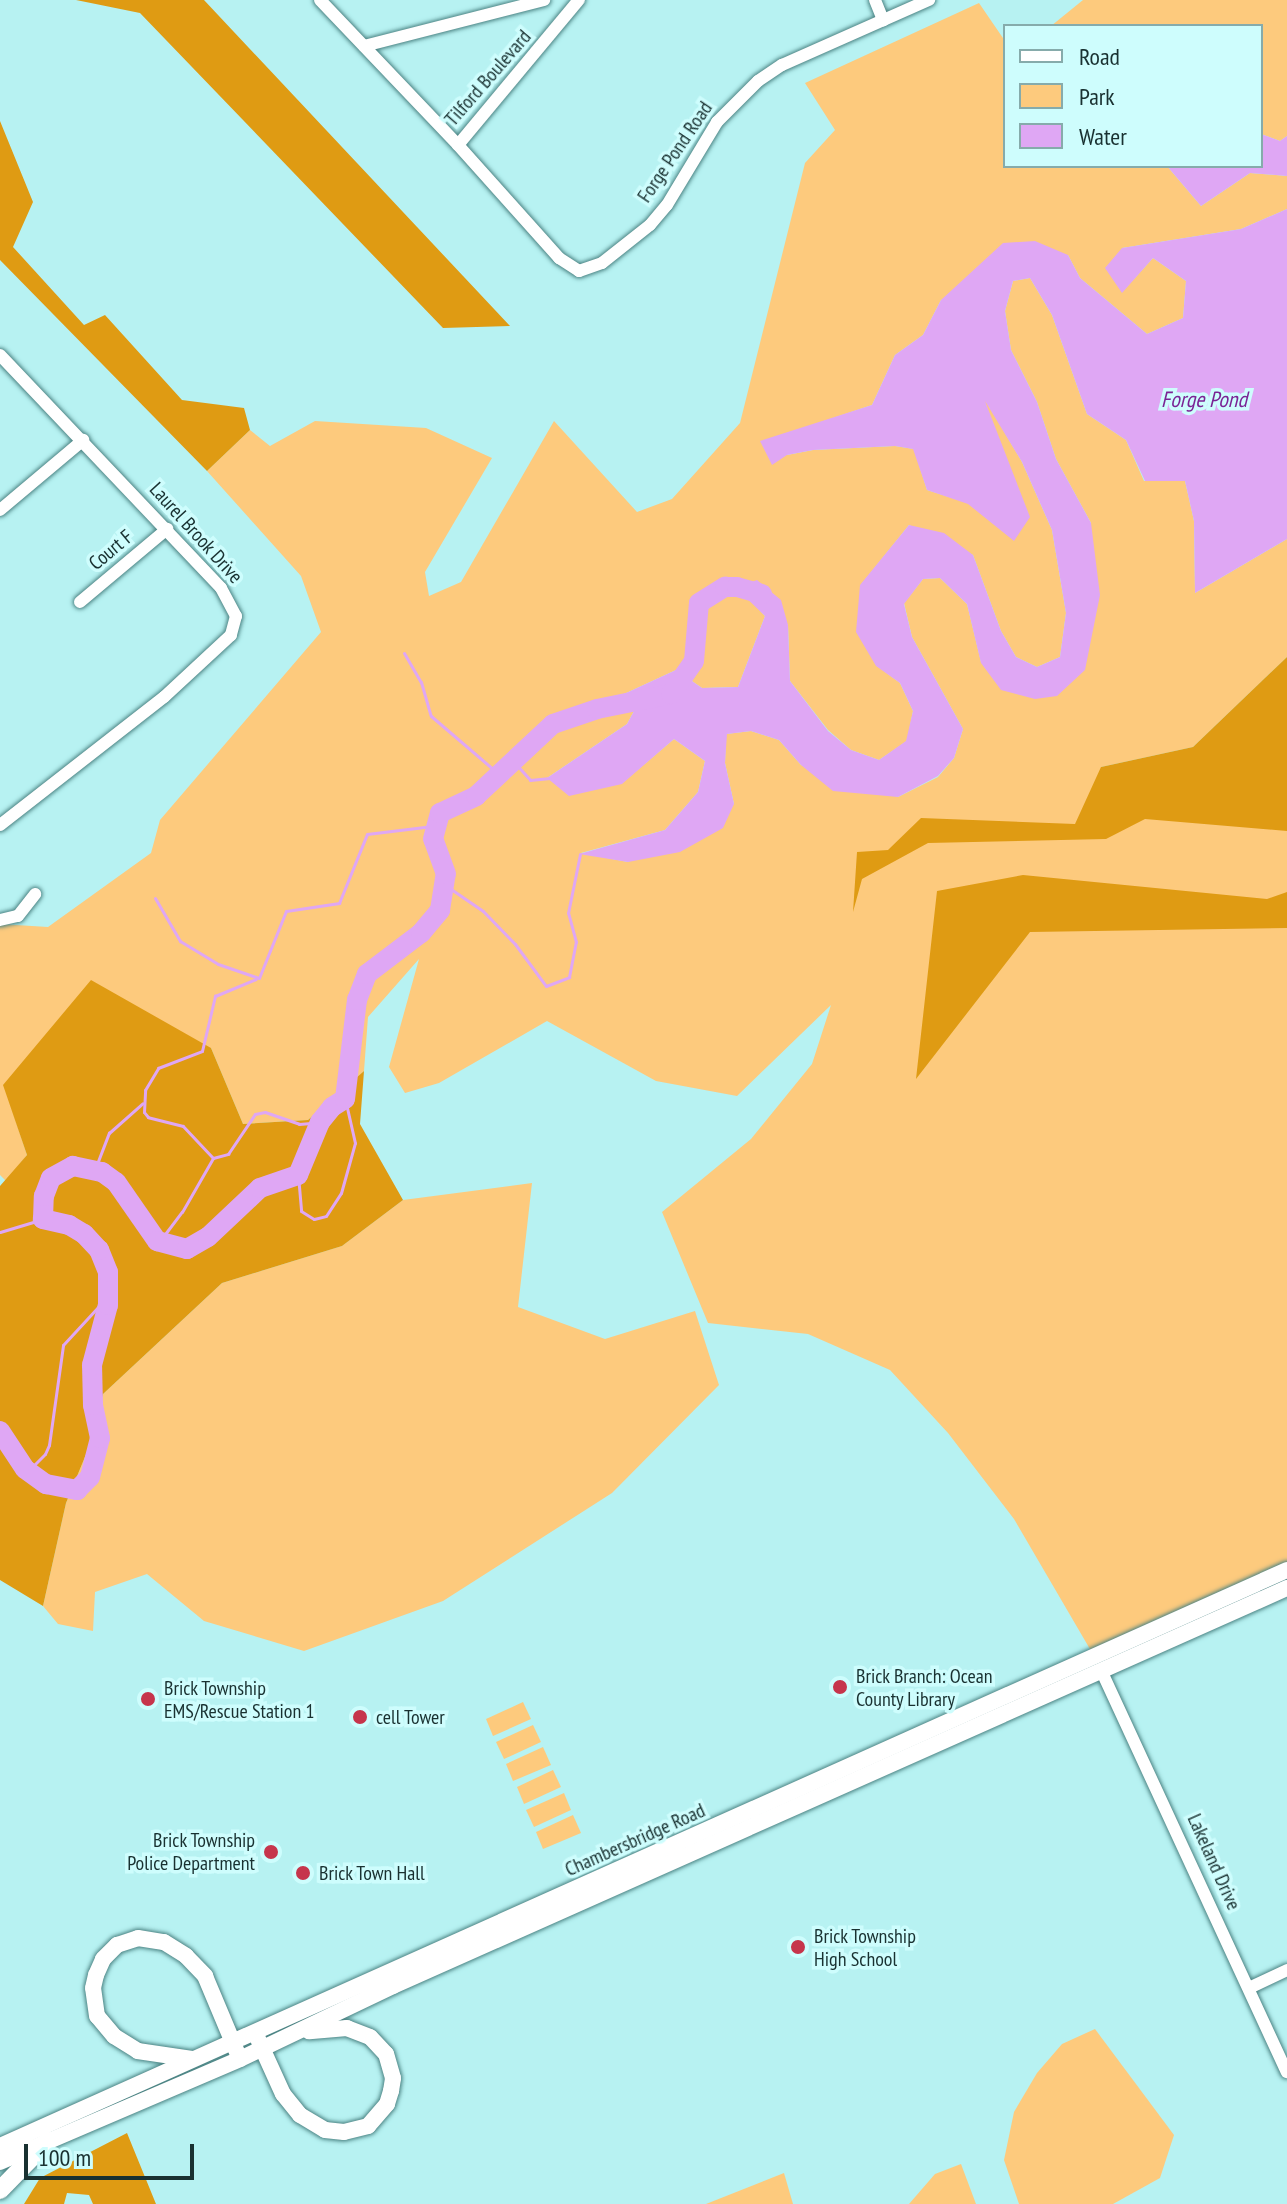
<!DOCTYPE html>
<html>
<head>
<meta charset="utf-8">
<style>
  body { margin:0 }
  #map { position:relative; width:1287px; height:2204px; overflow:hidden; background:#b7f2f2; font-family:"PT Sans Narrow",sans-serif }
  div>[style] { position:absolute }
  .green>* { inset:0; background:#fdca7d }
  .forest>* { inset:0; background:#df9b13 }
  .water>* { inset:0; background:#dfa7f4 }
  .stream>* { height:3px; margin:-1.5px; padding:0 1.5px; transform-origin:1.5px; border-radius:1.5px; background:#dfa7f4 }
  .river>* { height:20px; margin:-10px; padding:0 10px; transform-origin:10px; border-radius:10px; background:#dfa7f4 }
  .roads { filter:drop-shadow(0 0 2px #4b8383) drop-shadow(0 0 2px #4b8383) }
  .minor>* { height:12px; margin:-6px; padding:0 6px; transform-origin:6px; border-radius:6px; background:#fff }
  .major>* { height:16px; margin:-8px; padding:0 8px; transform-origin:8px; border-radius:8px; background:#fff }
  .highway>* { height:18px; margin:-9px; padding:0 9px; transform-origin:9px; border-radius:9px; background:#fff }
  .dots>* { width:22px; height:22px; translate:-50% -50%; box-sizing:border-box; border:4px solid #cefdfd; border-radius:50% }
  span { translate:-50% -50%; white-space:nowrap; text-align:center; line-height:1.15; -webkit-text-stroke:7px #cefdfd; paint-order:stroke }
  .street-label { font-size:20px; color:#193131 }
  .poi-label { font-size:20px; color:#193131 }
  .left { translate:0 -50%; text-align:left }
  .right { translate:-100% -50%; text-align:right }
  .water-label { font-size:22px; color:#7a2495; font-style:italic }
  .legend { position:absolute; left:1003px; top:24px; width:260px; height:144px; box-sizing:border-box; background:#cefdfd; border:2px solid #86abab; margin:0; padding:10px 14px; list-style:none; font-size:24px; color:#193131 }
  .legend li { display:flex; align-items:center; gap:16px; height:40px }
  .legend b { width:40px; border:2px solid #86abab }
  .scale { position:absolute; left:24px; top:2144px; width:170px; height:36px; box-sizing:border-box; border:4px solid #193131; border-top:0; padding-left:10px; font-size:24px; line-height:28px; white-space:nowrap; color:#193131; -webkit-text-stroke:6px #cefdfd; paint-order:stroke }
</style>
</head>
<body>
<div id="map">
  <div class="green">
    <div style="clip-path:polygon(1083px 0,1287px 0,1287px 136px,1280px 141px,1261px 134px,1261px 26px,1051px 26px)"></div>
    <div style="clip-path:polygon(979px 3px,1005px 41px,1005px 166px,1167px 166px,1201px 206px,1250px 173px,1287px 176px,1287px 209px,1241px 229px,1122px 248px,1122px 292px,1153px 258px,1186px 281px,1183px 318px,1147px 334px,1080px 278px,1068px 255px,941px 300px,923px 335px,895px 355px,872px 405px,761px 442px,787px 455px,813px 450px,895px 446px,914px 449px,927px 490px,968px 503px,1014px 540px,982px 394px,1022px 462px,1052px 530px,1066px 613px,1060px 657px,1037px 667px,1016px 657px,1001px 631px,973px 555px,909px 525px,860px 586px,876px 665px,900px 683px,913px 711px,907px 741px,879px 760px,851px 750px,828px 730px,790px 681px,788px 625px,749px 598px,765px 616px,738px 687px,702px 688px,676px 670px,624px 694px,634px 711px,627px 724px,547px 778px,621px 784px,674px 739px,705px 761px,698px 792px,665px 830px,581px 853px,628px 862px,734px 804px,725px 763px,726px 734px,751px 731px,779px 740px,801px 765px,898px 797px,938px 777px,954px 758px,963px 729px,912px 637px,904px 603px,923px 579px,940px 578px,967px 604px,981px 662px,1057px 696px,1091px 523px,1056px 459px,1037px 402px,1011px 350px,1005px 311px,1013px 281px,1030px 278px,1052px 315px,1087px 414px,1126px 440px,1144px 481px,1185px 481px,1194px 521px,1195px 593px,1287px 539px,1287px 657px,1193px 747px,1101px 767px,1287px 805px,1287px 1570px,1094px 1656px,1014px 1519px,948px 1433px,890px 1370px,808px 1334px,708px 1323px,662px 1212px,751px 1139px,812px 1064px,831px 1005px,737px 1096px,656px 1081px,547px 1021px,439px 1083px,405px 1093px,389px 1067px,419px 959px,368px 1017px,364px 1071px,308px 1120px,243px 1124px,211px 1048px,4px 1085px,27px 1155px,6px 1181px,0 1175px,0 924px,48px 927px,151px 853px,160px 820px,321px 632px,301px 576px,207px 471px,250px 430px,270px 446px,315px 421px,426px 428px,492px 458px,425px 572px,429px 596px,461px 582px,554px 421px,637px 512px,672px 499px,740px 423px,805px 163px,835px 130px,805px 83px)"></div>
    <div style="clip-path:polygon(532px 1183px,518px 1307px,605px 1339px,695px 1311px,719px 1385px,612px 1493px,443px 1601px,304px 1651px,204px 1621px,147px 1574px,95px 1592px,93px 1631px,58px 1624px,43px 1606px,66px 1503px,87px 1452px,103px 1394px,222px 1283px,342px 1246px,403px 1200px)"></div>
    <div style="clip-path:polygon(523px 1702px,531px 1719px,493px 1736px,486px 1719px)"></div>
    <div style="clip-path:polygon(533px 1725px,541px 1742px,504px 1759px,496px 1742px)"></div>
    <div style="clip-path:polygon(543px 1747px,551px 1765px,513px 1781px,506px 1764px)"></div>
    <div style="clip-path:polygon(553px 1770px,561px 1787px,524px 1804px,517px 1787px)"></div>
    <div style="clip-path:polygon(564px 1793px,571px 1810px,534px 1827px,526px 1810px)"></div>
    <div style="clip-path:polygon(573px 1815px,581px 1833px,543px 1849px,536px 1832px)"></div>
    <div style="clip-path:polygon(1095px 2029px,1174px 2135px,1160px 2178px,1113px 2204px,1019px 2204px,1004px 2160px,1014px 2112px,1037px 2073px,1062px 2044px)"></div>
    <div style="clip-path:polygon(961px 2164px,976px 2204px,909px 2204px,935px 2174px)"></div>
    <div style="clip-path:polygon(784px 2173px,793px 2204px,706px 2204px)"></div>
  </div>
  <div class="forest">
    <div style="clip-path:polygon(76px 0,204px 0,510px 326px,443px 328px,140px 13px)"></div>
    <div style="clip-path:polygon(0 121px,33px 202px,13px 247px,84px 325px,105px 315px,182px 400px,244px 408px,250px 430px,207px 471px,0 260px)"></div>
    <div style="clip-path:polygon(1287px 657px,1287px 831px,1145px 819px,1106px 839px,928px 843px,862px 879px,853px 912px,857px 852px,888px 850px,921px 818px,1075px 824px,1101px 767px,1193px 747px)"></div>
    <div style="clip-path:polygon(1023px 875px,1267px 899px,1287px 892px,1287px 928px,1030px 932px,916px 1079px,937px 891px)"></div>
    <div style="clip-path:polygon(91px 980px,211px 1048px,243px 1124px,308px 1120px,364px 1071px,360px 1124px,403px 1200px,342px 1246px,222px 1283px,103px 1394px,87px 1452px,66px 1503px,43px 1606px,0 1580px,0 1186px,27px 1155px,3px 1085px)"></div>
    <div style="clip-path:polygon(127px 2133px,156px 2204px,93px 2204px,89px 2195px,67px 2193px,64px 2204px,24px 2204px,40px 2178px)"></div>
  </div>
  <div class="water">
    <div style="clip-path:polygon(1261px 134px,1280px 141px,1287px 136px,1287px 176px,1250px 173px,1201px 206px,1167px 166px,1261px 166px)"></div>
    <div style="clip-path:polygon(1287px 209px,1287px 539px,1195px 593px,1194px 521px,1185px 481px,1145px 481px,1126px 440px,1087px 414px,1052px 315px,1030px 278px,1013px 281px,1005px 311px,1011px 350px,1037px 402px,1056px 459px,1091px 523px,1100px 595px,1085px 670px,1057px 696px,1035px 699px,1001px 690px,981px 663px,967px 604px,940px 578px,923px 579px,904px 604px,912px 637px,963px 729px,954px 758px,938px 776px,898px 797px,833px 791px,801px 765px,779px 740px,751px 731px,727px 734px,725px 763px,734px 804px,723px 828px,680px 852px,628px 862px,579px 854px,665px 830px,698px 792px,705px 761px,674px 739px,622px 784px,569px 796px,547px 778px,627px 724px,634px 711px,624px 694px,676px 670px,702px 688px,738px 687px,765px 616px,736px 588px,757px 580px,781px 600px,788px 625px,790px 681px,828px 731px,851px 750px,879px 760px,906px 741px,913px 711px,900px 683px,876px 666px,856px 632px,860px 585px,909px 525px,944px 533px,973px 555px,1001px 631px,1016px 657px,1037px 667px,1060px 657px,1066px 613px,1052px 530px,1022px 462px,985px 401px,1030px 517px,1014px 541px,968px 504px,927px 490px,913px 449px,895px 446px,813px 450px,787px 455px,772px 465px,760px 441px,872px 405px,895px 355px,923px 335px,941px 300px,1003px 243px,1035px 241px,1068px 255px,1080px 278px,1147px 334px,1183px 318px,1186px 281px,1153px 258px,1122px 293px,1105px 268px,1122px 248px,1241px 229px)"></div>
  </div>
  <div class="stream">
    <div style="left:404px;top:653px;width:34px;rotate:60deg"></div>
    <div style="left:421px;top:682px;width:35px;rotate:74deg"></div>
    <div style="left:431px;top:716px;width:92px;rotate:40.6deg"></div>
    <div style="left:514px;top:762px;width:24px;rotate:48deg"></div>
    <div style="left:530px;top:780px;width:20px;rotate:-6deg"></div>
    <div style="left:445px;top:885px;width:46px;rotate:34.4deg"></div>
    <div style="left:483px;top:911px;width:46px;rotate:45.9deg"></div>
    <div style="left:515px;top:944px;width:52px;rotate:53.6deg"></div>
    <div style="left:546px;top:986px;width:25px;rotate:-21deg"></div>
    <div style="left:569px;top:977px;width:36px;rotate:-79deg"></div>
    <div style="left:576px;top:942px;width:30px;rotate:-105deg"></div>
    <div style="left:568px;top:913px;width:60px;rotate:-78.5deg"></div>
    <div style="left:155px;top:898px;width:50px;rotate:59.8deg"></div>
    <div style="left:180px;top:941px;width:44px;rotate:31.2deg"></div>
    <div style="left:218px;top:964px;width:43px;rotate:18.9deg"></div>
    <div style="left:259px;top:978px;width:72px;rotate:-68.1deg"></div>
    <div style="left:286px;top:911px;width:54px;rotate:-8.6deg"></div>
    <div style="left:339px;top:903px;width:74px;rotate:-67.9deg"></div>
    <div style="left:367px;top:834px;width:66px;rotate:-6.9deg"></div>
    <div style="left:213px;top:1158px;width:44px;rotate:-133.2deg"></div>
    <div style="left:183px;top:1126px;width:36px;rotate:-166deg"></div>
    <div style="left:148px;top:1117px;width:6px;rotate:-129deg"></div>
    <div style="left:144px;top:1112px;width:22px;rotate:-87deg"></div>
    <div style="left:145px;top:1090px;width:26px;rotate:-59deg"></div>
    <div style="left:158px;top:1068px;width:47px;rotate:-21.1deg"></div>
    <div style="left:202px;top:1051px;width:57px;rotate:-76.7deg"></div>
    <div style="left:215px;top:996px;width:44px;rotate:-22.5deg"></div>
    <div style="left:95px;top:1169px;width:39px;rotate:-69deg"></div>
    <div style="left:109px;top:1133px;width:45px;rotate:-41.4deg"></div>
    <div style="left:298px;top:1175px;width:36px;rotate:85deg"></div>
    <div style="left:301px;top:1211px;width:15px;rotate:32deg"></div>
    <div style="left:314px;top:1219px;width:12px;rotate:-14deg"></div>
    <div style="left:326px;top:1216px;width:27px;rotate:-57deg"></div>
    <div style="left:341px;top:1193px;width:52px;rotate:-74.4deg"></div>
    <div style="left:355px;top:1143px;width:45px;rotate:-102.8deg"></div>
    <div style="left:0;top:1232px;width:45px;rotate:-16.8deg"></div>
    <div style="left:159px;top:1242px;width:38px;rotate:-53deg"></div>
    <div style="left:182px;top:1212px;width:62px;rotate:-60.1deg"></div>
    <div style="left:213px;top:1158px;width:16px;rotate:-15deg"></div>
    <div style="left:228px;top:1154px;width:48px;rotate:-56deg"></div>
    <div style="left:255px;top:1114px;width:10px;rotate:-11deg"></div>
    <div style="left:265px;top:1112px;width:36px;rotate:19deg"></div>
    <div style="left:299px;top:1124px;width:21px;rotate:-5deg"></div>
    <div style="left:28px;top:1471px;width:24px;rotate:-45deg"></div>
    <div style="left:45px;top:1454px;width:10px;rotate:-66deg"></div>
    <div style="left:49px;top:1445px;width:101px;rotate:-82deg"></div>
    <div style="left:63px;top:1345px;width:69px;rotate:-47.3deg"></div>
  </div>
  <div class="river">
    <div style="left:0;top:1431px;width:45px;rotate:56.7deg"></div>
    <div style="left:25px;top:1469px;width:26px;rotate:36deg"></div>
    <div style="left:46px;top:1484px;width:32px;rotate:11deg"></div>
    <div style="left:77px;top:1490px;width:18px;rotate:-45deg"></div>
    <div style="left:90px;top:1477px;width:40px;rotate:-75.6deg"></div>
    <div style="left:100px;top:1438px;width:34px;rotate:-102deg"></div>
    <div style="left:93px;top:1405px;width:40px;rotate:-91.4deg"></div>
    <div style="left:92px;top:1365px;width:62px;rotate:-75.1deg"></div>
    <div style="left:108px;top:1305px;width:33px;rotate:-90deg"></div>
    <div style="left:108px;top:1272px;width:24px;rotate:-112deg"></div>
    <div style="left:99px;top:1250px;width:22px;rotate:-133deg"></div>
    <div style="left:84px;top:1234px;width:17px;rotate:-149deg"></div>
    <div style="left:69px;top:1225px;width:27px;rotate:-167deg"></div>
    <div style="left:43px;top:1219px;width:23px;rotate:-88deg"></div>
    <div style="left:44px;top:1196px;width:19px;rotate:-69deg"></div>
    <div style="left:51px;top:1178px;width:25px;rotate:-29deg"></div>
    <div style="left:73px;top:1166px;width:30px;rotate:12deg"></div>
    <div style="left:102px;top:1172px;width:17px;rotate:36deg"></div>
    <div style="left:116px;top:1182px;width:72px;rotate:55.2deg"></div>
    <div style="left:157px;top:1241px;width:31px;rotate:15deg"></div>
    <div style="left:187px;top:1249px;width:24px;rotate:-30deg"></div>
    <div style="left:208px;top:1237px;width:71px;rotate:-43.3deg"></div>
    <div style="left:260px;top:1188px;width:40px;rotate:-18.9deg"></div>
    <div style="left:298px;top:1175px;width:57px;rotate:-67.5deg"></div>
    <div style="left:320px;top:1122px;width:19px;rotate:-51deg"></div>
    <div style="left:332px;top:1107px;width:15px;rotate:-32deg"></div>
    <div style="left:345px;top:1099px;width:100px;rotate:-83.1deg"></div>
    <div style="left:357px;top:1000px;width:28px;rotate:-69deg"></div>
    <div style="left:367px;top:974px;width:68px;rotate:-37.2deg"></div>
    <div style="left:421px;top:933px;width:30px;rotate:-50deg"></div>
    <div style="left:440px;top:910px;width:36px;rotate:-81deg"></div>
    <div style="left:446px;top:874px;width:37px;rotate:-110deg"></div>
    <div style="left:433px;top:839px;width:27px;rotate:-75deg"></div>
    <div style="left:440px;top:813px;width:40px;rotate:-25deg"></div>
    <div style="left:476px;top:796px;width:105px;rotate:-43.1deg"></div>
    <div style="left:553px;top:724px;width:46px;rotate:-18.8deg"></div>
    <div style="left:597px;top:709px;width:76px;rotate:-11.5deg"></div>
    <div style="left:671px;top:694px;width:40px;rotate:-55.1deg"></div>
    <div style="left:694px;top:661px;width:58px;rotate:-85.1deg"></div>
    <div style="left:699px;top:603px;width:31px;rotate:-32deg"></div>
    <div style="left:725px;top:587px;width:12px"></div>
    <div style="left:737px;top:587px;width:26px;rotate:16deg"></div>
  </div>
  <div class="roads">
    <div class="minor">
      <div style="left:320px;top:0;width:200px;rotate:46.4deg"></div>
      <div style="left:458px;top:145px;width:152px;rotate:48.2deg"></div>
      <div style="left:559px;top:258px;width:24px;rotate:33deg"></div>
      <div style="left:579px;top:271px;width:24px;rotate:-19deg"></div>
      <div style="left:602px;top:263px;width:61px;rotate:-38.4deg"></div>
      <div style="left:650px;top:225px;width:26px;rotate:-50deg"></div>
      <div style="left:667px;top:205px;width:97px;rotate:-58.9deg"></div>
      <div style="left:717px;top:122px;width:58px;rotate:-45deg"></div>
      <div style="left:758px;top:81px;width:29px;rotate:-34deg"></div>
      <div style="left:782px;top:65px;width:161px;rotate:-23.9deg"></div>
      <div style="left:875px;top:0;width:22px;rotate:68deg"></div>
      <div style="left:364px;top:46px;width:186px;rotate:-14.3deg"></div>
      <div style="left:458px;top:145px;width:189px;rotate:-50.2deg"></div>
      <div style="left:0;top:355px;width:321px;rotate:46.5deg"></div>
      <div style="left:221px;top:588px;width:32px;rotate:62deg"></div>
      <div style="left:236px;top:616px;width:20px;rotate:105deg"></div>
      <div style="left:231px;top:635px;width:91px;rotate:137.2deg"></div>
      <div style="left:164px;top:697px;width:208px;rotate:142deg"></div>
      <div style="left:0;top:510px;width:109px;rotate:-40.1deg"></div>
      <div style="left:80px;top:602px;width:114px;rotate:-40deg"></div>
      <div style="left:0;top:920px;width:18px;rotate:-13deg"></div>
      <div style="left:18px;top:916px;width:28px;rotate:-52deg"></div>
      <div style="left:1101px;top:1670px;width:443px;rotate:65.2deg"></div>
      <div style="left:1249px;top:1988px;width:42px;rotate:-25.3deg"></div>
    </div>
    <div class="major">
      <div style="left:258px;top:2039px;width:60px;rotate:65.6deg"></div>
      <div style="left:283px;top:2094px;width:27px;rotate:51deg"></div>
      <div style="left:300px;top:2115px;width:29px;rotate:31deg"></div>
      <div style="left:325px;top:2130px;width:19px;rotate:6deg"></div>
      <div style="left:344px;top:2132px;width:25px;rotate:-14deg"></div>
      <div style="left:368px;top:2126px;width:29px;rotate:-49deg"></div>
      <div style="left:387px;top:2104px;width:14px;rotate:-73deg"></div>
      <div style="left:391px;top:2091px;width:13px;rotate:-81deg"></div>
      <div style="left:393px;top:2078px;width:25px;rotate:-106deg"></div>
      <div style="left:386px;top:2054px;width:23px;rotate:-133deg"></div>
      <div style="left:370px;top:2037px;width:25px;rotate:-159deg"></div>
      <div style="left:347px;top:2028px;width:38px;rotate:175deg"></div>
      <div style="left:192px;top:2059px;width:55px;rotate:-171.6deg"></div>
      <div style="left:138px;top:2051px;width:28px;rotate:-148deg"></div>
      <div style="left:114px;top:2036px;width:26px;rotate:-130deg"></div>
      <div style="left:97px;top:2016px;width:28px;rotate:-98deg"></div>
      <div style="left:93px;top:1988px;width:13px;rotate:-77deg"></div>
      <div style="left:96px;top:1975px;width:17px;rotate:-66deg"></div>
      <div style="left:103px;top:1959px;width:20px;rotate:-45deg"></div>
      <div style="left:117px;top:1945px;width:22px;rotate:-18deg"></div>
      <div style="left:138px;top:1938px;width:26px;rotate:9deg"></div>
      <div style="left:164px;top:1942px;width:26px;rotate:32deg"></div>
      <div style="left:186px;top:1956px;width:28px;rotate:46deg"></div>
      <div style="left:205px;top:1976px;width:82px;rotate:67.2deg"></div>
      <div style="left:0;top:2146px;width:1410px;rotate:-24.11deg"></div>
      <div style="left:0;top:2162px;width:261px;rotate:-23.2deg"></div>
      <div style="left:240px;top:2059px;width:170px;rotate:-25.5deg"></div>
      <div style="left:393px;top:1986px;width:979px;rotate:-24deg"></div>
    </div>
    <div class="highway">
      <div style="left:0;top:2190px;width:69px;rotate:-45.6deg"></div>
    </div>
  </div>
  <div class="dots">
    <div style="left:840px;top:1687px;background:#c6354c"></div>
    <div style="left:148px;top:1699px;background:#c6354c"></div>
    <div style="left:360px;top:1717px;background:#c6354c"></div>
    <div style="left:271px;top:1852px;background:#c6354c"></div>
    <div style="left:303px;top:1873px;background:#c6354c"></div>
    <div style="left:798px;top:1947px;background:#c6354c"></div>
  </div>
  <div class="street-label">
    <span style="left:488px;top:78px;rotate:-49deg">Tilford Boulevard</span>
    <span style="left:675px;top:152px;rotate:-56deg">Forge Pond Road</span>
    <span style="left:196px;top:533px;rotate:48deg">Laurel Brook Drive</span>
    <span style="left:111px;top:550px;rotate:-40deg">Court F</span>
    <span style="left:635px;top:1840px;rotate:-24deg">Chambersbridge Road</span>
    <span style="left:1214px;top:1862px;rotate:66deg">Lakeland Drive</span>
  </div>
  <div class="poi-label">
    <span class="left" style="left:856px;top:1688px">Brick Branch: Ocean<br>County Library</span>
    <span class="left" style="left:164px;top:1700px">Brick Township<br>EMS/Rescue Station 1</span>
    <span class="left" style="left:376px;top:1717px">cell Tower</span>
    <span class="right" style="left:255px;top:1852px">Brick Township<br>Police Department</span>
    <span class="left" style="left:319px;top:1873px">Brick Town Hall</span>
    <span class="left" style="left:814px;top:1948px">Brick Township<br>High School</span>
  </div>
  <div class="water-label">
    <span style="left:1204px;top:400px">Forge Pond</span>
  </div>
  <ul class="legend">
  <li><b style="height:10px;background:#fff"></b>Road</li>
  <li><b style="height:22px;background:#fdca7d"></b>Park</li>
  <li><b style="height:22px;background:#dfa7f4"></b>Water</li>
  </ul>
  <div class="scale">100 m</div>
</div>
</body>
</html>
